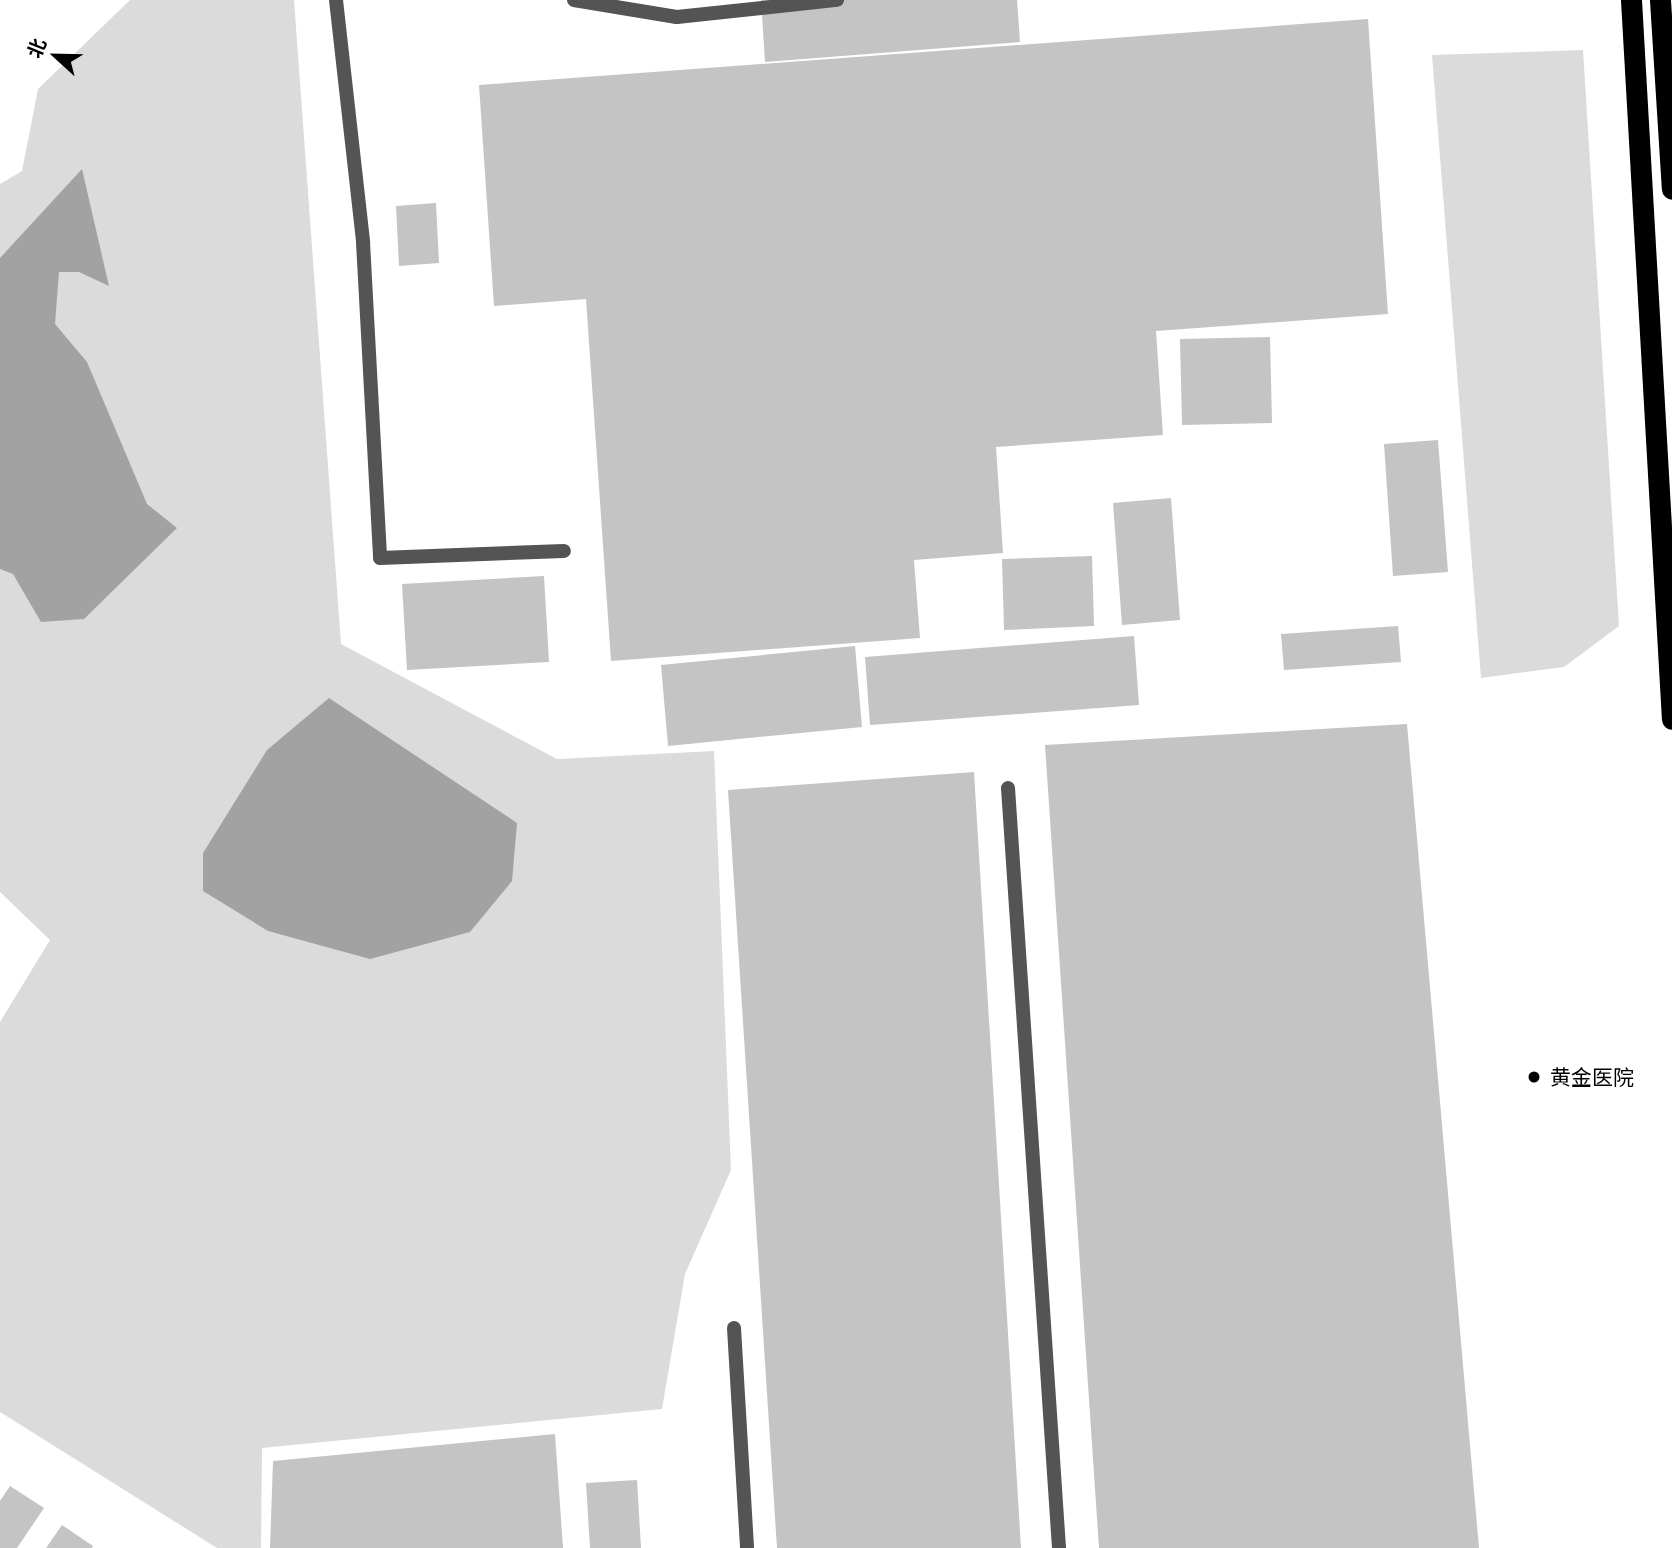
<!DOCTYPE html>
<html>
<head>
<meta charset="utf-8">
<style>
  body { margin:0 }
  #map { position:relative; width:1672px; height:1548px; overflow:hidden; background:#fff; font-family:"Titillium Web","Noto Sans SC",sans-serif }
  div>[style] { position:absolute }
  .green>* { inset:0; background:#dbdbdb }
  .water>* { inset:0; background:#a2a2a2 }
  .building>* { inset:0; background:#c4c4c4 }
  .street>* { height:14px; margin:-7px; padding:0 7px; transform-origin:7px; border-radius:7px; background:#545454 }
  .highway>* { height:21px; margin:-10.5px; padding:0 10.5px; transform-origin:10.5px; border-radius:10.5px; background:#000 }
  .dots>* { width:19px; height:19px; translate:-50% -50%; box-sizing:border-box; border:4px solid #fff; border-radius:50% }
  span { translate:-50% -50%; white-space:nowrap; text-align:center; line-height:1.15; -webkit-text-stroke:7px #fff; paint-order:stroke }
  .poi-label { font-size:21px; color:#000 }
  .left { translate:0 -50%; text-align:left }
  .north { position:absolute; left:21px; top:21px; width:70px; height:70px; -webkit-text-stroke:5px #fff; paint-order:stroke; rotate:292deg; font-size:19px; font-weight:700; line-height:28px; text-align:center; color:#000 }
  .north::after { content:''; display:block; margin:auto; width:24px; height:32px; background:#000; clip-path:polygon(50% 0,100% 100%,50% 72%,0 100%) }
</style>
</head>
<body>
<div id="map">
  <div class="green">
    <div style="clip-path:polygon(130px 0,294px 0,341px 644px,557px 759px,714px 751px,731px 1170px,685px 1274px,662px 1409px,262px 1448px,261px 1548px,217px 1548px,0 1412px,0 1022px,50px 940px,0 892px,0 184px,22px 171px,38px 89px)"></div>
    <div style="clip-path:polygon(1583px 50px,1619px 626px,1564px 667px,1481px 678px,1432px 55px)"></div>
  </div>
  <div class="water">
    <div style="clip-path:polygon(82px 169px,109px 286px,79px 272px,59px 272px,55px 324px,87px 362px,147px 504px,177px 528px,84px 619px,41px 622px,13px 574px,0 569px,0 258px)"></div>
    <div style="clip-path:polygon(329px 698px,517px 823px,512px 881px,470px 932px,370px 959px,268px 931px,203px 891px,203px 853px,267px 750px)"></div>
  </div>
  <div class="building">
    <div style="clip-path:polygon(761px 0,1017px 0,1020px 42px,765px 62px)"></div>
    <div style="clip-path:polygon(1368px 19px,1388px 314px,1156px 331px,1163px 435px,996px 447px,1003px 553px,914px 560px,920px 638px,611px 661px,586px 299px,494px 306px,479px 85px)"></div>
    <div style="clip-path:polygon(436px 203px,439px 263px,399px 266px,396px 206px)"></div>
    <div style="clip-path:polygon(1270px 337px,1272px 423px,1182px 425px,1180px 339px)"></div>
    <div style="clip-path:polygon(1438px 440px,1448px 572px,1393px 576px,1384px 444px)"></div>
    <div style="clip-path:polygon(1171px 498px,1180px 620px,1122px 625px,1113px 503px)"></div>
    <div style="clip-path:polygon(1092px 556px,1094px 626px,1004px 630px,1002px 559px)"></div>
    <div style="clip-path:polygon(544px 576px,549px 662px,407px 670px,402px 584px)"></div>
    <div style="clip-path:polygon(1398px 626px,1401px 662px,1284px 670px,1281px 634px)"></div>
    <div style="clip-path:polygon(1134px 636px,1139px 705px,870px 725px,865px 657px)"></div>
    <div style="clip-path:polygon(855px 646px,862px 727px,668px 746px,661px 665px)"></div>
    <div style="clip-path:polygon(1407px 724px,1479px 1548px,1099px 1548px,1045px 745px)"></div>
    <div style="clip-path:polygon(974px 772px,1021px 1548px,777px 1548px,728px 790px)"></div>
    <div style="clip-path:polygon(555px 1434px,563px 1548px,270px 1548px,273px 1461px)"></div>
    <div style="clip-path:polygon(637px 1480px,641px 1548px,590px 1548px,586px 1483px)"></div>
    <div style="clip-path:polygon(10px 1486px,44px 1508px,17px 1548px,0 1548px,0 1501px)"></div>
    <div style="clip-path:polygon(62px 1525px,93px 1546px,92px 1548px,46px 1548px)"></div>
  </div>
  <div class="street">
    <div style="left:336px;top:0;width:244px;rotate:83.6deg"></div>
    <div style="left:363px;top:242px;width:316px;rotate:86.9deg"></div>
    <div style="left:380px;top:558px;width:184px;rotate:-2.2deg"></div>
    <div style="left:574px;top:0;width:104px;rotate:9.4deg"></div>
    <div style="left:677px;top:17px;width:161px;rotate:-6.1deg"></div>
    <div style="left:1008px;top:788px;width:762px;rotate:86.16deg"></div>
    <div style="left:734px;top:1328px;width:220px;rotate:86.6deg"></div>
  </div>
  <div class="highway">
    <div style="left:1631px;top:0;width:720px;rotate:86.74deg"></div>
    <div style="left:1660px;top:0;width:189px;rotate:86.4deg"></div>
  </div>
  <div class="dots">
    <div style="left:1534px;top:1077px;background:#000"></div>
  </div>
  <div class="poi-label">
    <span class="left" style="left:1550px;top:1077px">黄金医院</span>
  </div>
  <div class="north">北</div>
</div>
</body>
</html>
